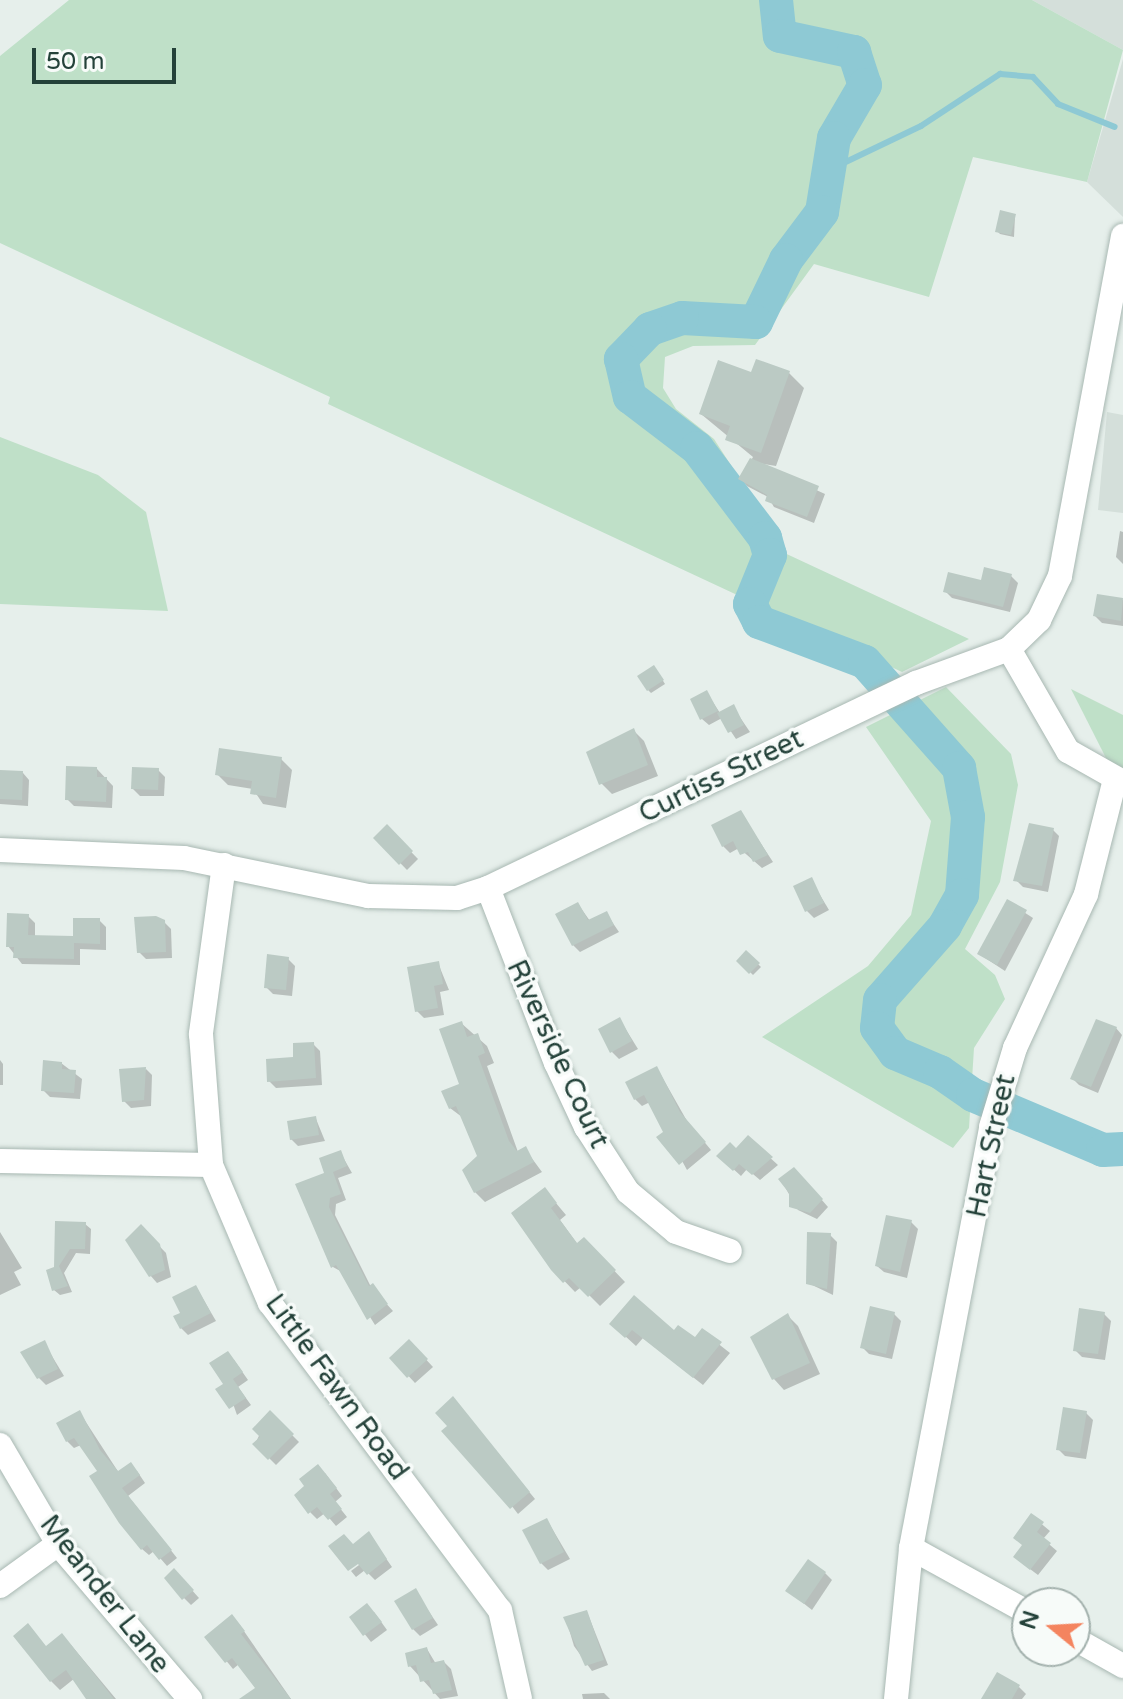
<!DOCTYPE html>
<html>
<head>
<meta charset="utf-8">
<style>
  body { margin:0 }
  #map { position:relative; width:1123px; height:1699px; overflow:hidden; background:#e6efeb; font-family:"Varela Round",sans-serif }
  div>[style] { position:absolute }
  .built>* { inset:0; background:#d4dfda }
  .green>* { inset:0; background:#bfe0c8 }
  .shadow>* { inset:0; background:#0003 }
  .stream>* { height:6px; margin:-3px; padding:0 3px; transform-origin:3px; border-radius:3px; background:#8ec9d4 }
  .river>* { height:34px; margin:-17px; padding:0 17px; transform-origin:17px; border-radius:17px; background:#8ec9d4 }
  .building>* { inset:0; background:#bbcac4 }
  .roads { filter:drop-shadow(0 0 2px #a8b8b2) drop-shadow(0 0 2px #a8b8b2) }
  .minor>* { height:24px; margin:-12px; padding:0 12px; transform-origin:12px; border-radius:12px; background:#fff }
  span { translate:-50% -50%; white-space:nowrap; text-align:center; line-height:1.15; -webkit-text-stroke:7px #f7fbf9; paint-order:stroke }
  .street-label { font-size:28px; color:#24423a }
  .north { position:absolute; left:1011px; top:1587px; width:80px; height:80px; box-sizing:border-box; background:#f7fbf9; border:2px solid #a3b1ad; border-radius:50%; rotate:288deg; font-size:22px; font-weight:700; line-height:32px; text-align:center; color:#24423a }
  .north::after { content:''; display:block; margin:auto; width:28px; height:36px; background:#f4845f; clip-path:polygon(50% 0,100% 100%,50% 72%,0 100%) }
  .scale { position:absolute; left:32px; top:48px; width:144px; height:36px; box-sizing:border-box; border:4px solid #24423a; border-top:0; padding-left:10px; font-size:24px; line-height:28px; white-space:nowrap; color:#24423a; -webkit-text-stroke:6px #f7fbf9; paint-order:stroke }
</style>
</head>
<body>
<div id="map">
  <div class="built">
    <div style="clip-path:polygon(1032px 0,1123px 0,1123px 50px)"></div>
    <div style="clip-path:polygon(1123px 59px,1123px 217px,1087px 182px)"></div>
    <div style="clip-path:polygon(1107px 412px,1123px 415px,1123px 513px,1098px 510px)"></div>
  </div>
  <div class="green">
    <div style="clip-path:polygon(69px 0,1032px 0,1123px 50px,1087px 182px,973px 157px,929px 297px,814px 264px,755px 345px,693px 346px,665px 357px,663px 388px,676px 409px,714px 439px,754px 501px,744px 534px,969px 639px,902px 672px,328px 404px,330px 397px,0 243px,0 56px)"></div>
    <div style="clip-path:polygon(0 437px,98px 475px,146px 512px,168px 611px,0 604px)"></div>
    <div style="clip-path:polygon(946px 687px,1011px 754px,1018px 785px,1000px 882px,965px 949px,995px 975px,1005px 999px,974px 1048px,969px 1128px,953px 1148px,762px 1037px,868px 966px,911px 915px,931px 821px,866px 727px)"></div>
    <div style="clip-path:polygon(1071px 689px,1123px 715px,1123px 769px,1108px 762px)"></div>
  </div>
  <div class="shadow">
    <div style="clip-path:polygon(1015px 216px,1014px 237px,1000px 234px,997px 231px)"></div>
    <div style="clip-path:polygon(789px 373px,804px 388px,776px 466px,757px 463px,825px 494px,814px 523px,774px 507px,768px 497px,747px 486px,741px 479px,753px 457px,701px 414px,752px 375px)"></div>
    <div style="clip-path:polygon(1120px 531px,1123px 532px,1123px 564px,1116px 557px)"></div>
    <div style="clip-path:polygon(1011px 576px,1018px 583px,1010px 612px,952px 598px,945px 591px)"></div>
    <div style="clip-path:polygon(1099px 596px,1123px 600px,1123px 626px,1102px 623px,1095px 616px)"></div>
    <div style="clip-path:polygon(657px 671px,665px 684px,651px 693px,648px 690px)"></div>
    <div style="clip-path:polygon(707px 693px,720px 713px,733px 707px,750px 732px,736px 739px,722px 718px,709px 725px,702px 719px)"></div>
    <div style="clip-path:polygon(633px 730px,644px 741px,658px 776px,612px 794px,601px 783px)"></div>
    <div style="clip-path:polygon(281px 759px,292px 770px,286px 808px,263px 804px,253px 789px,228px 785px,217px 774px)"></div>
    <div style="clip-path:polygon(97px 769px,113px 786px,112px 808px,74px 806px,67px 799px)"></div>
    <div style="clip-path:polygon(158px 770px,165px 777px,164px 796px,140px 796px,133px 789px)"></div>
    <div style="clip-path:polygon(0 772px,23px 773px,29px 780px,28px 806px,0 804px)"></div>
    <div style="clip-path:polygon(740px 812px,773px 862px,762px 868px,739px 848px,730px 853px,723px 846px)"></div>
    <div style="clip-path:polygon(387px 827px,418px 859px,407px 870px,376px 838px)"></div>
    <div style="clip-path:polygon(1053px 830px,1059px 836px,1048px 892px,1023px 887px,1016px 880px)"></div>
    <div style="clip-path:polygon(811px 880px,829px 910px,814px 918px,807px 911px)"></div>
    <div style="clip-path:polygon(1007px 901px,1033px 918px,1005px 971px,979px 954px)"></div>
    <div style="clip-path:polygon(578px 904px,590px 921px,606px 913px,619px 932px,580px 952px,573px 945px)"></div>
    <div style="clip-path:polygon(28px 916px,35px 923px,35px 938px,75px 938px,99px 920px,106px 927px,106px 950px,80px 949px,80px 965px,22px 964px,8px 946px)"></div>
    <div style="clip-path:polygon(164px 922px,171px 929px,172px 958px,146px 959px,139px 952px)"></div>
    <div style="clip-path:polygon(746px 953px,761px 967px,753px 975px,739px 961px)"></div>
    <div style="clip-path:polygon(288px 959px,295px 966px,292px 996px,273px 994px,266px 987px)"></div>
    <div style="clip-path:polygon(438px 963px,449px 990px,440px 992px,444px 1015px,424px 1018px,417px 1011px)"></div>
    <div style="clip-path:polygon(620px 1020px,638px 1049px,619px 1059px,612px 1052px)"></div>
    <div style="clip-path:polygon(461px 1023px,487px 1046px,494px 1063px,487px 1066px,518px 1152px,525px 1149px,542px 1172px,485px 1202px,475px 1192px,479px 1156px,462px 1117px,450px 1108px,461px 1085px)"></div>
    <div style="clip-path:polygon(1116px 1028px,1122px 1035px,1098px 1093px,1079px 1085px,1072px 1078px)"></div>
    <div style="clip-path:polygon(313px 1044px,320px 1051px,322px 1085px,276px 1088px,269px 1081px)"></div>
    <div style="clip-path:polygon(0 1060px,3px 1064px,3px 1085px,0 1085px)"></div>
    <div style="clip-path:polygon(61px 1063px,82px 1079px,80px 1099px,50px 1097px,43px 1090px)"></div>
    <div style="clip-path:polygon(657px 1068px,687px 1121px,711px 1150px,687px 1170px,650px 1102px,642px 1106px,635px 1099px)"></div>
    <div style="clip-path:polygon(146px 1069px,152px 1075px,151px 1106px,131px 1108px,124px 1101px)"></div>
    <div style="clip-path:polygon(316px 1119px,325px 1141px,298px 1146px,291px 1139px)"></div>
    <div style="clip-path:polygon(748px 1138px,778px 1165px,760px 1180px,747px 1169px,741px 1176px,719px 1156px,737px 1151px)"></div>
    <div style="clip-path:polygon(340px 1152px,352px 1173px,338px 1178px,346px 1200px,336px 1204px,335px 1215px,371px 1287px,393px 1311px,375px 1325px,342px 1272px,333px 1267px,298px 1185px,327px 1174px)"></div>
    <div style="clip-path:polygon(801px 1176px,828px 1207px,817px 1219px,798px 1210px,781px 1180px)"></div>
    <div style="clip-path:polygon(545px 1190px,566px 1215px,560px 1220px,578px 1245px,584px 1239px,625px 1282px,600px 1306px,581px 1287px,575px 1292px,552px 1268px)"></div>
    <div style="clip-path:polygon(911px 1222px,918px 1229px,907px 1278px,884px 1272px,877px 1266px)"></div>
    <div style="clip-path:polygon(85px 1224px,91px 1229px,90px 1254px,76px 1253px,64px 1273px,72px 1292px,60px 1295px,54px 1290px,56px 1269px)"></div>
    <div style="clip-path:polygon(141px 1227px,166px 1253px,171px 1277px,157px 1283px,150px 1275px)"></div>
    <div style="clip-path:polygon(0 1232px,22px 1268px,14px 1272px,21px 1285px,0 1295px)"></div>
    <div style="clip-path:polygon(830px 1235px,837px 1242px,833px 1295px,808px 1283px)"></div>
    <div style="clip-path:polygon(196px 1287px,216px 1321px,188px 1335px,181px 1328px,182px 1314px)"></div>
    <div style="clip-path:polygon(894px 1314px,901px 1321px,892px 1359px,869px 1354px,862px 1347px)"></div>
    <div style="clip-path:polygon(1104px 1314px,1111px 1321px,1105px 1360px,1082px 1357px,1075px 1350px)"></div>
    <div style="clip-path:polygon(788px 1316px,798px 1326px,820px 1374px,784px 1390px,774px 1379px)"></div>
    <div style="clip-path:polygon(612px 1324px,695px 1340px,702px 1331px,730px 1353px,703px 1385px,643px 1338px,636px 1346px)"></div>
    <div style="clip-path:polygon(409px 1341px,433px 1367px,415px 1383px,392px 1358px)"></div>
    <div style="clip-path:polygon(44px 1343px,64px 1376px,46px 1385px,39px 1378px)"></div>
    <div style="clip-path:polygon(234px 1360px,248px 1380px,238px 1387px,251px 1405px,237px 1415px,226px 1384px)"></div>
    <div style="clip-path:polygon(453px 1399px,535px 1499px,518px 1514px,450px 1426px)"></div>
    <div style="clip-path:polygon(80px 1413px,119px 1473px,137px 1471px,145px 1483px,128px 1496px,177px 1558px,167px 1566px,154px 1551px,149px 1555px,142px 1549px,100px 1471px,81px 1445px,74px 1448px,67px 1441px)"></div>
    <div style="clip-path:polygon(270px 1413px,299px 1442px,276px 1465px,255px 1444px)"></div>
    <div style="clip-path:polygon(1086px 1413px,1093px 1420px,1086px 1459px,1065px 1456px,1058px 1449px)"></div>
    <div style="clip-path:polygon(325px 1473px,342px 1496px,335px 1502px,347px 1517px,336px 1526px,325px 1513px,317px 1519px,310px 1512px)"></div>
    <div style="clip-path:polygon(1032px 1516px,1050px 1531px,1043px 1539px,1057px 1551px,1038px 1575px,1022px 1563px)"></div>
    <div style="clip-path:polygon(547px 1520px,570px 1559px,548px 1570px,541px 1563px)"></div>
    <div style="clip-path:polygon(369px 1534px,392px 1567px,375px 1580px,365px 1570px,356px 1577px,351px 1571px,367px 1559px,353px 1546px)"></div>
    <div style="clip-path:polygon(825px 1573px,832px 1580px,812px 1610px,788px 1591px)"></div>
    <div style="clip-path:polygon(181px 1578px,199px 1598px,191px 1605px,184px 1598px)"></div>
    <div style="clip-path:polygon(415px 1591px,438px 1625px,420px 1636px,413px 1629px)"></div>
    <div style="clip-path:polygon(374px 1612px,387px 1630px,371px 1642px,352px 1618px)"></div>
    <div style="clip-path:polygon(587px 1612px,608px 1665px,592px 1671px,574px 1646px,566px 1619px)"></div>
    <div style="clip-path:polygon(239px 1624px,291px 1699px,258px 1699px,258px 1689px,239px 1664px,233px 1669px,207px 1637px)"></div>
    <div style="clip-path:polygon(71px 1645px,116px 1699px,89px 1699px,75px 1678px,60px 1690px,51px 1681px,47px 1648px)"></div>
    <div style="clip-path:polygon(427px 1649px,436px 1664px,444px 1662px,451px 1669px,458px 1696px,440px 1699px,410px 1666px)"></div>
    <div style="clip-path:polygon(1019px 1687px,1026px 1694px,1022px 1699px,987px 1699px)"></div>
    <div style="clip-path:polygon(604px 1693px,610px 1699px,583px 1699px,582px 1694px)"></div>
  </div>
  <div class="stream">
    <div style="left:829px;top:170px;width:102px;rotate:-25.6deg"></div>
    <div style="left:921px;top:126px;width:95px;rotate:-33.4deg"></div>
    <div style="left:1000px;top:74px;width:33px;rotate:5deg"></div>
    <div style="left:1033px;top:77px;width:37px;rotate:47deg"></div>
    <div style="left:1058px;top:104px;width:61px;rotate:22deg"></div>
  </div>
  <div class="river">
    <div style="left:776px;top:0;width:36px;rotate:84deg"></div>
    <div style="left:780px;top:36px;width:76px;rotate:12.2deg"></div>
    <div style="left:854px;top:52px;width:35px;rotate:72deg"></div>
    <div style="left:865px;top:85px;width:61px;rotate:120.3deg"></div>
    <div style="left:834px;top:138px;width:75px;rotate:99.2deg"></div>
    <div style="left:822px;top:212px;width:60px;rotate:126.9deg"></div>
    <div style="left:786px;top:260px;width:69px;rotate:115.8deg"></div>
    <div style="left:756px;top:322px;width:74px;rotate:-176.9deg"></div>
    <div style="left:682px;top:318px;width:34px;rotate:161deg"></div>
    <div style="left:650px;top:329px;width:42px;rotate:134deg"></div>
    <div style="left:621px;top:359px;width:39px;rotate:77deg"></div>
    <div style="left:630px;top:397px;width:84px;rotate:37.3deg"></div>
    <div style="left:697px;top:448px;width:113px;rotate:52.9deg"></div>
    <div style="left:765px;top:538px;width:18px;rotate:74deg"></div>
    <div style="left:770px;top:555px;width:53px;rotate:112.2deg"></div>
    <div style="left:750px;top:604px;width:20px;rotate:63deg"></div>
    <div style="left:759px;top:622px;width:113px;rotate:20.7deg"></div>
    <div style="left:865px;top:662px;width:142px;rotate:48.4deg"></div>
    <div style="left:959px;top:768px;width:50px;rotate:79.6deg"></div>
    <div style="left:968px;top:817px;width:78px;rotate:94.4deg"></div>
    <div style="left:962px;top:895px;width:35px;rotate:119deg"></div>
    <div style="left:945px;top:926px;width:98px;rotate:131.3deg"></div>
    <div style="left:880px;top:1000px;width:28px;rotate:96deg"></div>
    <div style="left:877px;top:1028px;width:31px;rotate:54deg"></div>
    <div style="left:895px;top:1053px;width:49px;rotate:22.9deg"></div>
    <div style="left:940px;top:1072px;width:40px;rotate:34.9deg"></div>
    <div style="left:973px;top:1095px;width:141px;rotate:22.9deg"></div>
    <div style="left:1103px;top:1150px;width:20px;rotate:-3deg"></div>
  </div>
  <div class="building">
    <div style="clip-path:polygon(1000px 210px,1016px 214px,1011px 235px,995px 232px)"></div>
    <div style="clip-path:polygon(756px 359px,790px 371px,761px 453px,725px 440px,730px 426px,699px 414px,718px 360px,751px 372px)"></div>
    <div style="clip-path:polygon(750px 458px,819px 486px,807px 517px,765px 501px,767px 495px,738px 479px)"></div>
    <div style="clip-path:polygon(984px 567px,1012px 574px,1003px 607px,943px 592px,948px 572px,981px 580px)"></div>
    <div style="clip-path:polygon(1097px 594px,1123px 598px,1121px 621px,1093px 616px)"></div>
    <div style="clip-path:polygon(654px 665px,664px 680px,647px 691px,637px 676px)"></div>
    <div style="clip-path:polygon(707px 690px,718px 711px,700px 720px,690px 699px)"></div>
    <div style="clip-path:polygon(734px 704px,744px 725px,728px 733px,717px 713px)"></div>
    <div style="clip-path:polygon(634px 728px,648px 765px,599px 785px,586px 752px)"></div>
    <div style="clip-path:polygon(219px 748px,282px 757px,276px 798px,250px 794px,252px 781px,215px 775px)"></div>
    <div style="clip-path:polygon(66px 766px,97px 767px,97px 777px,107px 777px,106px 802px,65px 800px)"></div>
    <div style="clip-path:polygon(132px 767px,159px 768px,158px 790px,131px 789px)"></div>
    <div style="clip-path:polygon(0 770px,23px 771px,22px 800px,0 799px)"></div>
    <div style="clip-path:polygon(741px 810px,768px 855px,753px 862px,748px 852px,740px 855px,733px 841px,722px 847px,711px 825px)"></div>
    <div style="clip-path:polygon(1029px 823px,1054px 828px,1042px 886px,1013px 881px)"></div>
    <div style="clip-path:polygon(387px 824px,413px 851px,399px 865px,373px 838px)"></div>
    <div style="clip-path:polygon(812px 877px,824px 903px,805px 912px,793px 886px)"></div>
    <div style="clip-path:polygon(1007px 899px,1027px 910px,997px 965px,977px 954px)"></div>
    <div style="clip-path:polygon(578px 902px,588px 920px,607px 911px,614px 925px,572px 946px,555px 914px)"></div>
    <div style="clip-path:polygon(7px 913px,29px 914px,28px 935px,73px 936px,73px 918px,100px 918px,100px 944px,74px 943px,74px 959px,13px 958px,14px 947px,6px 947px)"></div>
    <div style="clip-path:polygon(156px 916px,165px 920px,166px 952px,137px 953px,134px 917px)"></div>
    <div style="clip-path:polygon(746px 950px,760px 963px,749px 974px,736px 961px)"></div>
    <div style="clip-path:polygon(267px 954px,289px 957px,286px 990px,264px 988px)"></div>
    <div style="clip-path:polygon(439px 961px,443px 984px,434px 986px,438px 1008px,415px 1012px,407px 967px)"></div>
    <div style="clip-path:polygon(620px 1017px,632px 1041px,610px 1053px,598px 1029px)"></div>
    <div style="clip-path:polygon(1096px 1019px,1117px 1027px,1091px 1087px,1070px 1079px)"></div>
    <div style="clip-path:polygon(462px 1021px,467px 1037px,478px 1033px,485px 1053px,478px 1056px,509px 1141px,517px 1151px,526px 1146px,534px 1162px,474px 1193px,462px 1170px,477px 1156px,456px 1106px,449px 1109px,441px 1091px,459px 1084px,439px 1029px)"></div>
    <div style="clip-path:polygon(314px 1042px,316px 1078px,267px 1082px,266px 1059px,293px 1057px,293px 1043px)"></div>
    <div style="clip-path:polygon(43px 1060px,62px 1062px,62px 1069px,76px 1070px,74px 1093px,41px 1091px)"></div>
    <div style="clip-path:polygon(657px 1066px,680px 1112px,706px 1142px,679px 1165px,656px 1137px,663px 1132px,644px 1095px,634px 1100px,625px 1082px)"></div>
    <div style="clip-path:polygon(146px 1067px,144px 1100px,122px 1102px,119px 1069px)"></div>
    <div style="clip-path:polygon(316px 1116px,319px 1135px,290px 1140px,287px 1121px)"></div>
    <div style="clip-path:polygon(748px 1135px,773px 1157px,752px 1175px,739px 1164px,733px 1171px,716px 1156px,730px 1142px,736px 1148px)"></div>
    <div style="clip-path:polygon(341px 1150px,347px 1166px,333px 1172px,341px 1194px,330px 1198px,329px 1207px,369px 1286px,373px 1283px,388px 1304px,367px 1320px,336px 1265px,331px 1268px,295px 1184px,324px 1173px,319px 1158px)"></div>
    <div style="clip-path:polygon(794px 1167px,823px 1199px,810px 1213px,789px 1207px,789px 1193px,778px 1179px)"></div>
    <div style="clip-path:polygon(545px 1187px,557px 1203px,551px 1208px,577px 1243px,584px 1237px,616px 1270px,588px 1297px,569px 1278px,563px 1283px,551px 1270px,511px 1213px)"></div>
    <div style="clip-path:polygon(886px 1215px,912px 1220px,900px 1272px,875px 1266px)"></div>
    <div style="clip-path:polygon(55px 1221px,86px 1222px,85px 1249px,70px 1249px,59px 1266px,68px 1286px,52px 1291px,46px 1270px,54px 1267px)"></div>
    <div style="clip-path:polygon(141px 1224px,160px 1244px,165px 1270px,149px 1277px,125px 1240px)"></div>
    <div style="clip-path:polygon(807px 1232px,831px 1233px,827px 1289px,806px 1284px)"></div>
    <div style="clip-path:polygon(196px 1285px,211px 1313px,180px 1329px,173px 1316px,180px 1313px,172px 1297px)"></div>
    <div style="clip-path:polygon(634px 1295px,674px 1330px,678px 1325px,695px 1337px,702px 1328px,722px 1342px,693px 1378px,632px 1330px,625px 1338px,609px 1324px)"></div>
    <div style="clip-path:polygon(870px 1306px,895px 1312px,886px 1354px,860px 1348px)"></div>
    <div style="clip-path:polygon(1079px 1308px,1105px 1312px,1098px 1354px,1073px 1351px)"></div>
    <div style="clip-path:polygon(788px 1313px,810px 1363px,772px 1380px,750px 1337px)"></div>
    <div style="clip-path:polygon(409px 1339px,428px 1359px,407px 1378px,389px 1358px)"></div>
    <div style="clip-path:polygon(45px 1340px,58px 1369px,37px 1379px,20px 1352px)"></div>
    <div style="clip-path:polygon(228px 1351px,243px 1372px,233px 1379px,246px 1398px,229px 1409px,215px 1389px,223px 1384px,209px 1363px)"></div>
    <div style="clip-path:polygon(453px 1396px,530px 1492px,510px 1509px,441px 1431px,447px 1426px,435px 1413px)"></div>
    <div style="clip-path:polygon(1063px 1407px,1087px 1411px,1080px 1453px,1056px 1450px)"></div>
    <div style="clip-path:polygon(80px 1410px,100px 1450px,118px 1471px,131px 1462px,140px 1475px,122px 1488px,172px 1550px,159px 1560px,147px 1545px,141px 1550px,119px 1523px,89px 1476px,97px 1471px,74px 1438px,66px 1442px,56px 1423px)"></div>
    <div style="clip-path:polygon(270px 1410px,294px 1434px,268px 1460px,252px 1444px,260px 1437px,252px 1429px)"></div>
    <div style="clip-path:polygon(318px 1464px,337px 1488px,330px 1494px,342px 1509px,328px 1520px,317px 1507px,308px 1514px,294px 1495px,304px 1486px,299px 1479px)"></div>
    <div style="clip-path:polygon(1031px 1513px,1044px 1522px,1037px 1532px,1051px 1543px,1030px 1570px,1013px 1557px,1022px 1545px,1013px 1538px)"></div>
    <div style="clip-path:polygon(547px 1518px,564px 1552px,540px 1564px,522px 1530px)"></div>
    <div style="clip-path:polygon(369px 1531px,387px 1559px,367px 1575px,358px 1564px,348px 1571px,328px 1546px,344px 1534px,353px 1544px)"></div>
    <div style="clip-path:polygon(808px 1559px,826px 1572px,804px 1604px,785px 1591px)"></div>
    <div style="clip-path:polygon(174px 1568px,194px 1590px,182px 1600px,164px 1578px)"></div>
    <div style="clip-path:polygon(416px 1588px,433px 1618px,412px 1630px,394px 1601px)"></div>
    <div style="clip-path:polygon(367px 1603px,382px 1622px,363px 1636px,349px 1617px)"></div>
    <div style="clip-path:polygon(587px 1610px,604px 1660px,585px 1666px,563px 1617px)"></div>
    <div style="clip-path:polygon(232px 1614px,245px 1631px,241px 1634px,291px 1699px,239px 1699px,255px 1688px,232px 1658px,225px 1663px,204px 1637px)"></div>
    <div style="clip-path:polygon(28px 1623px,46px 1646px,62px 1633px,114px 1699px,86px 1699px,66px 1670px,50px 1682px,13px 1636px)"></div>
    <div style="clip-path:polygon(427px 1647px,431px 1663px,444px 1660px,452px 1690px,433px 1694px,429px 1680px,420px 1682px,416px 1665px,408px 1667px,405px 1653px)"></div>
    <div style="clip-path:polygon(997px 1672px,1020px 1685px,1012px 1699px,981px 1699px)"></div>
  </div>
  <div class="roads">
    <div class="minor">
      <div style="left:1009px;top:649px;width:118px;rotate:60deg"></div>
      <div style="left:1068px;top:751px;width:63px;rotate:29.4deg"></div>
      <div style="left:0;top:850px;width:184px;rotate:2.5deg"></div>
      <div style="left:184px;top:858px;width:188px;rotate:11.7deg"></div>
      <div style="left:368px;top:896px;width:89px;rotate:1.3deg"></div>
      <div style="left:457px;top:898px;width:33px;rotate:-18deg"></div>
      <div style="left:488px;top:888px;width:475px;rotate:-25.6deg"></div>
      <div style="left:916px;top:683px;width:99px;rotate:-20.1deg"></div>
      <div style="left:1009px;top:649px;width:42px;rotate:-44deg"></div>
      <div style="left:1039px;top:620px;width:49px;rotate:-64.5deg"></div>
      <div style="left:1060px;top:576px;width:346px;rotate:-79.5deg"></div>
      <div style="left:224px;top:865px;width:171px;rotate:97.8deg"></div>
      <div style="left:201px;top:1034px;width:131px;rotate:85.6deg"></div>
      <div style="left:211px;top:1165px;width:150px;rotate:66.9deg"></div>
      <div style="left:270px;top:1303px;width:384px;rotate:53.2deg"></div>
      <div style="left:500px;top:1610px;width:91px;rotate:77.3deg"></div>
      <div style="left:488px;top:888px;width:188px;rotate:68.8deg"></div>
      <div style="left:556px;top:1063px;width:71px;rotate:64.9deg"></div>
      <div style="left:586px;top:1127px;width:77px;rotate:57.1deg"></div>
      <div style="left:628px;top:1192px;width:62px;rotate:39.8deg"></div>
      <div style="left:676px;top:1232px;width:57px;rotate:19.4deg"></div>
      <div style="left:0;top:1161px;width:211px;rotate:1.1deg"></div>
      <div style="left:0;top:1445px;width:115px;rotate:59.6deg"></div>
      <div style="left:58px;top:1544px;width:204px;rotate:49.6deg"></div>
      <div style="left:911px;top:1548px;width:132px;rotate:28.9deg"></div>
      <div style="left:0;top:1586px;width:72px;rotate:-35.9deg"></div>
      <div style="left:1075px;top:1639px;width:55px;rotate:29.4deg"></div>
      <div style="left:896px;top:1699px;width:152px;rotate:-84.3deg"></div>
      <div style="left:911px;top:1548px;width:429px;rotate:-79.2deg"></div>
      <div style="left:991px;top:1127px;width:83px;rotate:-73.1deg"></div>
      <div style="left:1015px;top:1048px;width:170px;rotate:-65.2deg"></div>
      <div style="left:1086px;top:894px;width:119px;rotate:-75.8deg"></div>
    </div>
  </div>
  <div class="street-label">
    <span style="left:721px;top:776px;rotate:-26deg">Curtiss Street</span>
    <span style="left:558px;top:1054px;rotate:65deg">Riverside Court</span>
    <span style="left:991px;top:1146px;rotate:-78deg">Hart Street</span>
    <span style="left:337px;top:1387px;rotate:54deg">Little Fawn Road</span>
    <span style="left:105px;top:1594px;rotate:52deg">Meander Lane</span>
  </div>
  <div class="north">N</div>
  <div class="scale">50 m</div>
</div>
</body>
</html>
